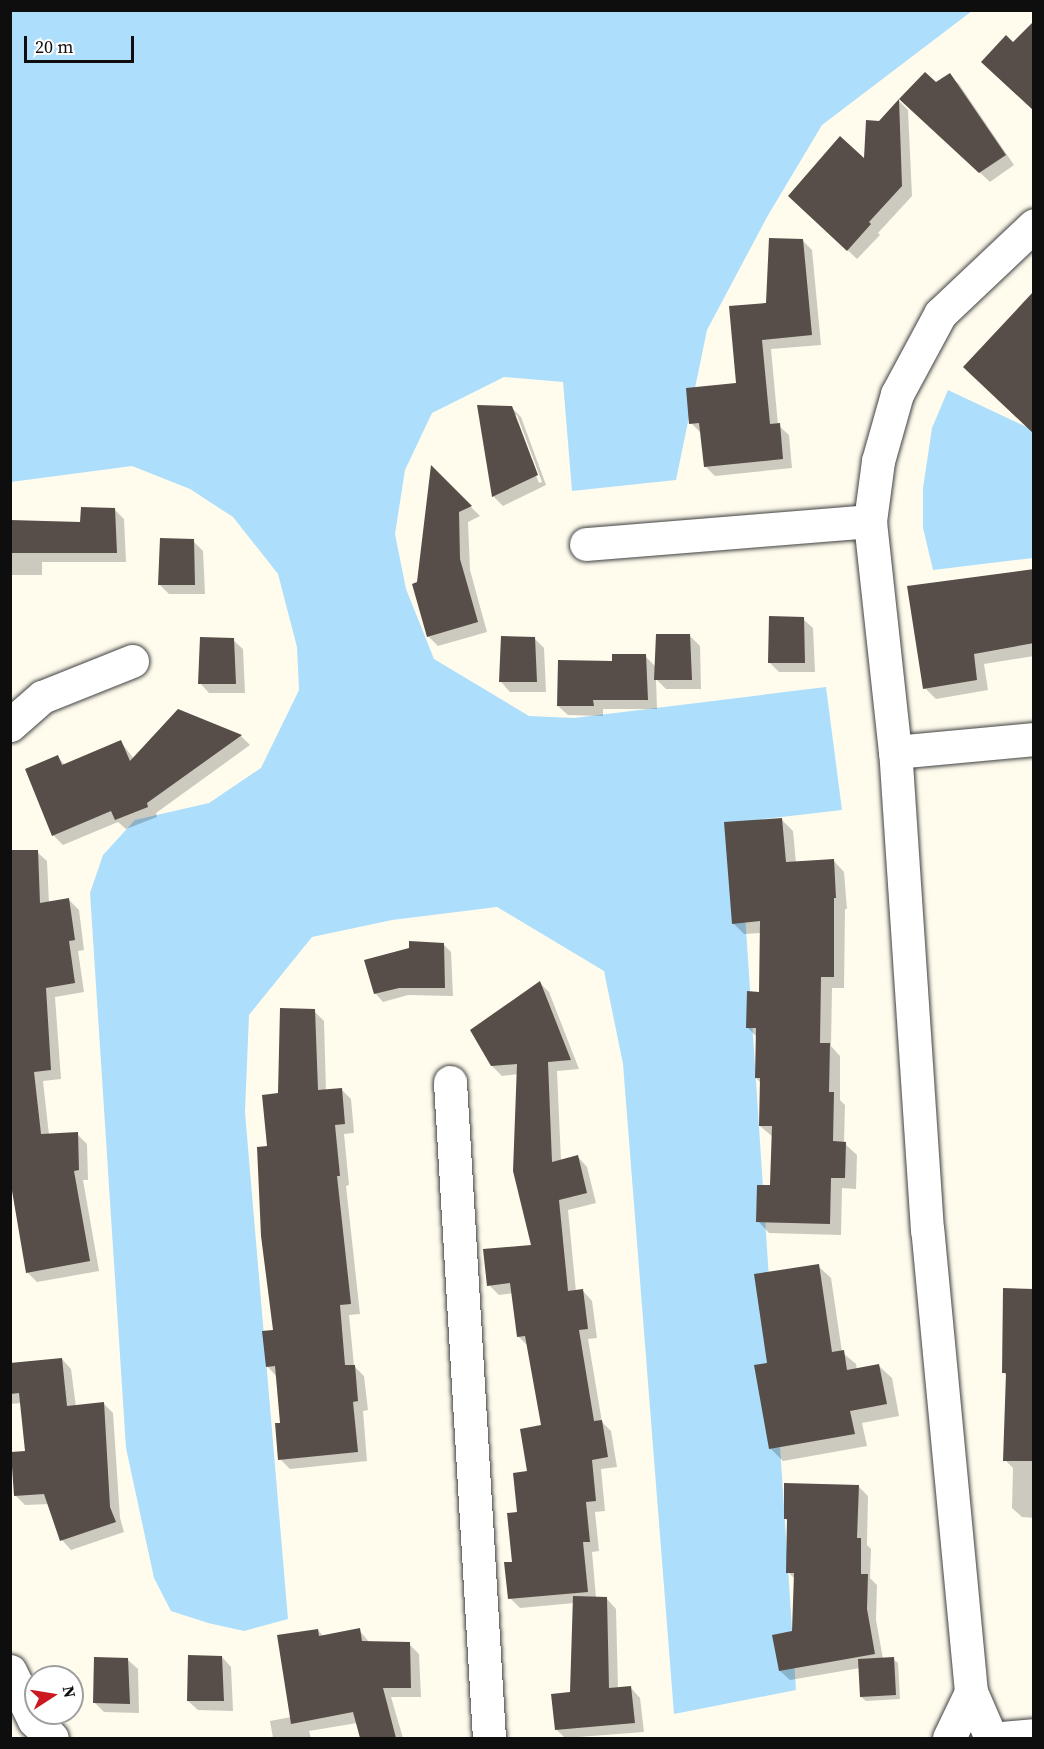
<!DOCTYPE html>
<html>
<head>
<meta charset="utf-8">
<style>
  body { margin:0 }
  #map { position:relative; width:1044px; height:1749px; overflow:hidden; background:#fffcee; font-family:"Source Serif 4",serif }
  div>[style] { position:absolute }
  .water>* { inset:0; background:#addffc }
  .shadow>* { inset:0; background:#0003 }
  .building>* { inset:0; background:#574e49 }
  .roads { filter:drop-shadow(0 0 2px #414141) drop-shadow(0 0 2px #414141) }
  .street>* { height:33px; margin:-16.5px; padding:0 16.5px; transform-origin:16.5px; border-radius:16.5px; background:#fff }
  span { translate:-50% -50%; white-space:nowrap; text-align:center; line-height:1.15; -webkit-text-stroke:6px #fff; paint-order:stroke }
  .frame { position:absolute; inset:0; border:12px solid #0e0e0e; pointer-events:none }
  .north { position:absolute; left:24px; top:1665px; width:60px; height:60px; box-sizing:border-box; background:#fff; border:2px solid #9f9f9f; border-radius:50%; rotate:78deg; font-size:16px; font-weight:700; line-height:24px; text-align:center; color:#0e0e0e }
  .north::after { content:''; display:block; margin:auto; width:21px; height:27px; background:#cb1821; clip-path:polygon(50% 0,100% 100%,50% 72%,0 100%) }
  .scale { position:absolute; left:24px; top:36px; width:110px; height:27px; box-sizing:border-box; border:3px solid #0e0e0e; border-top:0; padding-left:8px; font-size:18px; line-height:21px; white-space:nowrap; color:#0e0e0e; -webkit-text-stroke:4px #fff; paint-order:stroke }
</style>
</head>
<body>
<div id="map">
  <div class="water">
    <div style="clip-path:polygon(11px 11px,972px 11px,822px 125px,767px 217px,707px 330px,676px 480px,572px 491px,563px 382px,504px 377px,432px 413px,405px 470px,395px 534px,406px 589px,434px 659px,529px 716px,574px 718px,826px 687px,842px 810px,739px 822px,796px 1690px,674px 1714px,623px 1064px,604px 971px,497px 907px,392px 920px,312px 937px,249px 1015px,245px 1112px,288px 1619px,244px 1631px,208px 1623px,171px 1611px,154px 1578px,126px 1448px,90px 893px,103px 855px,135px 820px,209px 803px,261px 768px,299px 690px,297px 647px,278px 574px,233px 517px,190px 489px,132px 466px,11px 482px)"></div>
    <div style="clip-path:polygon(948px 390px,1033px 430px,1033px 558px,933px 570px,923px 528px,923px 488px,932px 428px)"></div>
  </div>
  <div class="shadow">
    <div style="clip-path:polygon(949px 75px,959px 84px,1014px 165px,990px 182px,911px 108px)"></div>
    <div style="clip-path:polygon(899px 101px,908px 110px,912px 196px,878px 233px,880px 235px,857px 259px,800px 205px,866px 162px,879px 122px)"></div>
    <div style="clip-path:polygon(802px 240px,812px 250px,821px 345px,771px 349px,778px 425px,789px 435px,792px 468px,715px 476px,705px 466px,701px 433px,691px 423px,738px 384px,768px 304px)"></div>
    <div style="clip-path:polygon(evenodd,511px 407px,521px 417px,546px 485px,503px 506px,493px 496px,511px 407px,513px 415px,517px 415px,542px 482px,539px 483px,513px 415px)"></div>
    <div style="clip-path:polygon(433px 469px,480px 516px,468px 522px,470px 570px,487px 632px,438px 646px,428px 636px,419px 583px)"></div>
    <div style="clip-path:polygon(114px 509px,124px 519px,126px 562px,42px 562px,42px 575px,10px 575px,10px 522px,82px 523px)"></div>
    <div style="clip-path:polygon(193px 541px,203px 551px,205px 594px,169px 594px,159px 584px)"></div>
    <div style="clip-path:polygon(1034px 570px,1034px 656px,984px 664px,988px 690px,936px 699px,925px 688px,909px 587px)"></div>
    <div style="clip-path:polygon(803px 619px,813px 628px,815px 672px,779px 672px,769px 662px)"></div>
    <div style="clip-path:polygon(690px 636px,700px 646px,701px 689px,666px 689px,656px 679px,657px 709px,603px 709px,603px 716px,568px 715px,558px 706px,613px 663px,645px 656px,656px 667px)"></div>
    <div style="clip-path:polygon(534px 638px,544px 648px,546px 692px,510px 692px,501px 682px)"></div>
    <div style="clip-path:polygon(233px 640px,243px 649px,245px 693px,209px 693px,200px 683px)"></div>
    <div style="clip-path:polygon(178px 711px,241px 736px,250px 745px,156px 813px,157px 817px,126px 829px,118px 822px,63px 845px,53px 835px,58px 757px,65px 765px,121px 742px,134px 759px)"></div>
    <div style="clip-path:polygon(782px 820px,793px 831px,796px 863px,833px 860px,844px 872px,847px 909px,845px 909px,844px 988px,832px 988px,831px 1046px,840px 1056px,840px 1100px,845px 1105px,844px 1143px,857px 1155px,856px 1189px,842px 1188px,841px 1235px,769px 1233px,758px 1221px,772px 1187px,773px 1137px,760px 1126px,761px 1083px,756px 1078px,757px 1037px,747px 1027px,761px 993px,761px 933px,744px 934px,733px 923px)"></div>
    <div style="clip-path:polygon(37px 852px,47px 861px,49px 903px,69px 900px,79px 910px,84px 950px,78px 951px,84px 992px,55px 997px,61px 1079px,43px 1081px,49px 1135px,77px 1134px,87px 1144px,88px 1180px,83px 1180px,99px 1271px,37px 1282px,27px 1272px)"></div>
    <div style="clip-path:polygon(443px 944px,451px 952px,453px 996px,408px 995px,383px 1002px,375px 993px)"></div>
    <div style="clip-path:polygon(540px 983px,549px 992px,579px 1069px,557px 1071px,561px 1161px,578px 1157px,587px 1167px,596px 1203px,568px 1210px,576px 1292px,583px 1291px,592px 1301px,597px 1338px,588px 1339px,602px 1422px,611px 1431px,617px 1467px,601px 1469px,605px 1511px,595px 1512px,599px 1551px,592px 1552px,596px 1598px,607px 1599px,616px 1609px,618px 1689px,631px 1688px,640px 1698px,644px 1732px,565px 1738px,556px 1729px,571px 1694px,574px 1603px,520px 1608px,510px 1598px,518px 1513px,543px 1426px,528px 1346px,518px 1336px,513px 1293px,499px 1295px,489px 1285px,533px 1246px,519px 1074px,502px 1076px,492px 1066px)"></div>
    <div style="clip-path:polygon(314px 1011px,324px 1021px,326px 1091px,341px 1089px,351px 1099px,354px 1133px,344px 1134px,349px 1185px,346px 1186px,360px 1314px,349px 1315px,354px 1366px,364px 1376px,368px 1410px,363px 1411px,367px 1461px,290px 1469px,280px 1459px,282px 1424px,277px 1377px,267px 1366px,274px 1331px,268px 1147px,279px 1095px)"></div>
    <div style="clip-path:polygon(818px 1266px,831px 1278px,842px 1352px,856px 1364px,857px 1370px,879px 1366px,892px 1378px,899px 1416px,862px 1423px,867px 1446px,783px 1461px,770px 1448px)"></div>
    <div style="clip-path:polygon(1034px 1291px,1034px 1518px,1022px 1517px,1012px 1508px,1013px 1468px,1005px 1460px,1007px 1376px,1003px 1372px)"></div>
    <div style="clip-path:polygon(62px 1359px,71px 1369px,76px 1407px,104px 1404px,113px 1413px,120px 1518px,124px 1532px,71px 1550px,62px 1540px,49px 1504px,25px 1505px,15px 1495px,27px 1452px,22px 1403px,10px 1404px,10px 1365px)"></div>
    <div style="clip-path:polygon(858px 1486px,868px 1496px,867px 1545px,871px 1549px,870px 1578px,877px 1585px,876px 1620px,883px 1659px,893px 1659px,898px 1663px,900px 1699px,866px 1701px,861px 1697px,860px 1668px,790px 1680px,780px 1671px,794px 1633px,795px 1579px,788px 1572px,789px 1522px,785px 1518px)"></div>
    <div style="clip-path:polygon(318px 1630px,324px 1637px,359px 1630px,370px 1643px,409px 1644px,419px 1654px,421px 1697px,391px 1697px,403px 1738px,362px 1738px,357px 1723px,309px 1731px,311px 1738px,273px 1738px,270px 1721px,291px 1717px)"></div>
    <div style="clip-path:polygon(222px 1657px,231px 1667px,233px 1711px,198px 1710px,188px 1701px)"></div>
    <div style="clip-path:polygon(128px 1660px,138px 1669px,139px 1713px,104px 1712px,94px 1702px)"></div>
  </div>
  <div class="building">
    <div style="clip-path:polygon(1034px 21px,1034px 111px,981px 62px,1006px 35px,1013px 42px)"></div>
    <div style="clip-path:polygon(925px 72px,936px 82px,950px 73px,1006px 155px,979px 173px,899px 99px)"></div>
    <div style="clip-path:polygon(899px 99px,902px 186px,869px 222px,871px 224px,847px 251px,788px 196px,840px 136px,864px 158px,866px 120px,879px 121px)"></div>
    <div style="clip-path:polygon(769px 238px,803px 239px,812px 335px,762px 340px,770px 424px,780px 423px,783px 459px,704px 467px,699px 423px,689px 424px,686px 388px,736px 383px,729px 306px,766px 303px)"></div>
    <div style="clip-path:polygon(1034px 291px,1034px 434px,963px 367px)"></div>
    <div style="clip-path:polygon(477px 405px,512px 406px,538px 475px,492px 497px)"></div>
    <div style="clip-path:polygon(431px 465px,472px 506px,459px 512px,460px 559px,478px 622px,427px 637px,412px 584px,417px 582px)"></div>
    <div style="clip-path:polygon(81px 507px,115px 508px,117px 553px,10px 553px,10px 520px,80px 522px)"></div>
    <div style="clip-path:polygon(160px 538px,194px 539px,195px 585px,158px 585px)"></div>
    <div style="clip-path:polygon(1034px 569px,1034px 643px,974px 654px,977px 680px,923px 689px,907px 586px)"></div>
    <div style="clip-path:polygon(769px 616px,804px 617px,805px 663px,768px 663px)"></div>
    <div style="clip-path:polygon(656px 634px,690px 634px,692px 680px,654px 680px)"></div>
    <div style="clip-path:polygon(501px 636px,535px 637px,537px 682px,499px 682px)"></div>
    <div style="clip-path:polygon(200px 637px,234px 638px,236px 684px,198px 684px)"></div>
    <div style="clip-path:polygon(612px 654px,646px 654px,648px 700px,593px 700px,594px 706px,557px 706px,558px 660px,612px 661px)"></div>
    <div style="clip-path:polygon(178px 709px,242px 735px,147px 803px,148px 807px,115px 820px,111px 811px,52px 836px,25px 769px,58px 755px,62px 765px,121px 740px,130px 761px)"></div>
    <div style="clip-path:polygon(782px 818px,786px 862px,834px 859px,836px 898px,834px 898px,834px 977px,821px 977px,820px 1043px,830px 1043px,829px 1092px,834px 1092px,833px 1141px,846px 1142px,845px 1178px,831px 1178px,830px 1224px,756px 1222px,757px 1185px,770px 1185px,772px 1126px,759px 1126px,760px 1078px,755px 1078px,756px 1028px,746px 1028px,747px 991px,759px 992px,760px 921px,732px 924px,724px 822px)"></div>
    <div style="clip-path:polygon(10px 850px,38px 850px,40px 903px,69px 898px,75px 940px,69px 941px,75px 983px,46px 988px,51px 1070px,34px 1072px,41px 1134px,78px 1132px,79px 1170px,74px 1171px,90px 1261px,26px 1273px,10px 1179px)"></div>
    <div style="clip-path:polygon(409px 941px,444px 943px,445px 988px,399px 988px,374px 994px,364px 960px,409px 948px)"></div>
    <div style="clip-path:polygon(540px 981px,571px 1060px,548px 1062px,552px 1162px,578px 1155px,587px 1193px,559px 1200px,568px 1291px,583px 1289px,588px 1329px,579px 1330px,594px 1421px,602px 1420px,608px 1457px,592px 1460px,596px 1501px,586px 1502px,590px 1542px,583px 1542px,588px 1592px,508px 1599px,504px 1562px,512px 1562px,507px 1513px,517px 1512px,513px 1473px,527px 1471px,520px 1429px,541px 1425px,525px 1336px,517px 1337px,510px 1283px,487px 1286px,483px 1249px,531px 1245px,513px 1171px,517px 1064px,491px 1066px,470px 1030px)"></div>
    <div style="clip-path:polygon(280px 1008px,315px 1009px,318px 1090px,342px 1088px,345px 1124px,335px 1125px,340px 1176px,337px 1176px,351px 1304px,340px 1305px,345px 1365px,355px 1365px,358px 1401px,353px 1402px,358px 1452px,278px 1460px,275px 1423px,280px 1423px,275px 1366px,266px 1367px,262px 1331px,273px 1330px,261px 1236px,257px 1147px,267px 1146px,262px 1095px,278px 1093px)"></div>
    <div style="clip-path:polygon(819px 1264px,832px 1352px,844px 1350px,847px 1370px,879px 1364px,887px 1404px,850px 1411px,855px 1434px,769px 1449px,754px 1365px,767px 1363px,754px 1274px)"></div>
    <div style="clip-path:polygon(1003px 1288px,1034px 1289px,1034px 1461px,1003px 1461px,1006px 1373px,1002px 1373px)"></div>
    <div style="clip-path:polygon(62px 1358px,67px 1406px,104px 1402px,110px 1507px,116px 1522px,60px 1541px,44px 1494px,14px 1496px,11px 1452px,25px 1451px,19px 1393px,10px 1394px,10px 1363px)"></div>
    <div style="clip-path:polygon(784px 1483px,859px 1485px,857px 1538px,861px 1538px,861px 1574px,868px 1574px,867px 1609px,875px 1654px,779px 1671px,772px 1635px,792px 1631px,794px 1573px,786px 1573px,787px 1519px,784px 1519px)"></div>
    <div style="clip-path:polygon(573px 1596px,607px 1597px,609px 1688px,631px 1686px,635px 1723px,555px 1730px,551px 1694px,570px 1692px)"></div>
    <div style="clip-path:polygon(360px 1628px,362px 1641px,410px 1642px,411px 1688px,383px 1688px,396px 1738px,360px 1738px,353px 1712px,291px 1724px,277px 1635px,318px 1629px,319px 1636px)"></div>
    <div style="clip-path:polygon(188px 1655px,222px 1656px,224px 1701px,187px 1701px)"></div>
    <div style="clip-path:polygon(94px 1657px,128px 1658px,130px 1704px,93px 1703px)"></div>
    <div style="clip-path:polygon(894px 1657px,896px 1695px,860px 1697px,858px 1659px)"></div>
  </div>
  <div class="roads">
    <div class="street">
      <div style="left:586px;top:544px;width:285px;rotate:-4.6deg"></div>
      <div style="left:10px;top:725px;width:43px;rotate:-41.2deg"></div>
      <div style="left:42px;top:697px;width:97px;rotate:-21.8deg"></div>
      <div style="left:895px;top:752px;width:140px;rotate:-5.3deg"></div>
      <div style="left:450px;top:1082px;width:657px;rotate:86.6deg"></div>
      <div style="left:10px;top:1671px;width:55px;rotate:63.9deg"></div>
      <div style="left:34px;top:1720px;width:25px;rotate:45deg"></div>
      <div style="left:949px;top:1738px;width:51px;rotate:-64.4deg"></div>
      <div style="left:991px;top:1738px;width:50px;rotate:-113.5deg"></div>
      <div style="left:971px;top:1692px;width:464px;rotate:-95.4deg"></div>
      <div style="left:927px;top:1230px;width:479px;rotate:-93.8deg"></div>
      <div style="left:895px;top:752px;width:232px;rotate:-96.2deg"></div>
      <div style="left:870px;top:521px;width:61px;rotate:-82.4deg"></div>
      <div style="left:878px;top:461px;width:70px;rotate:-74.2deg"></div>
      <div style="left:897px;top:394px;width:91px;rotate:-61.7deg"></div>
      <div style="left:940px;top:314px;width:129px;rotate:-43.4deg"></div>
      <div style="left:1001px;top:1738px;width:33px;rotate:-5deg"></div>
    </div>
  </div>
  <div class="frame"></div>
  <div class="north">N</div>
  <div class="scale">20 m</div>
</div>
</body>
</html>
